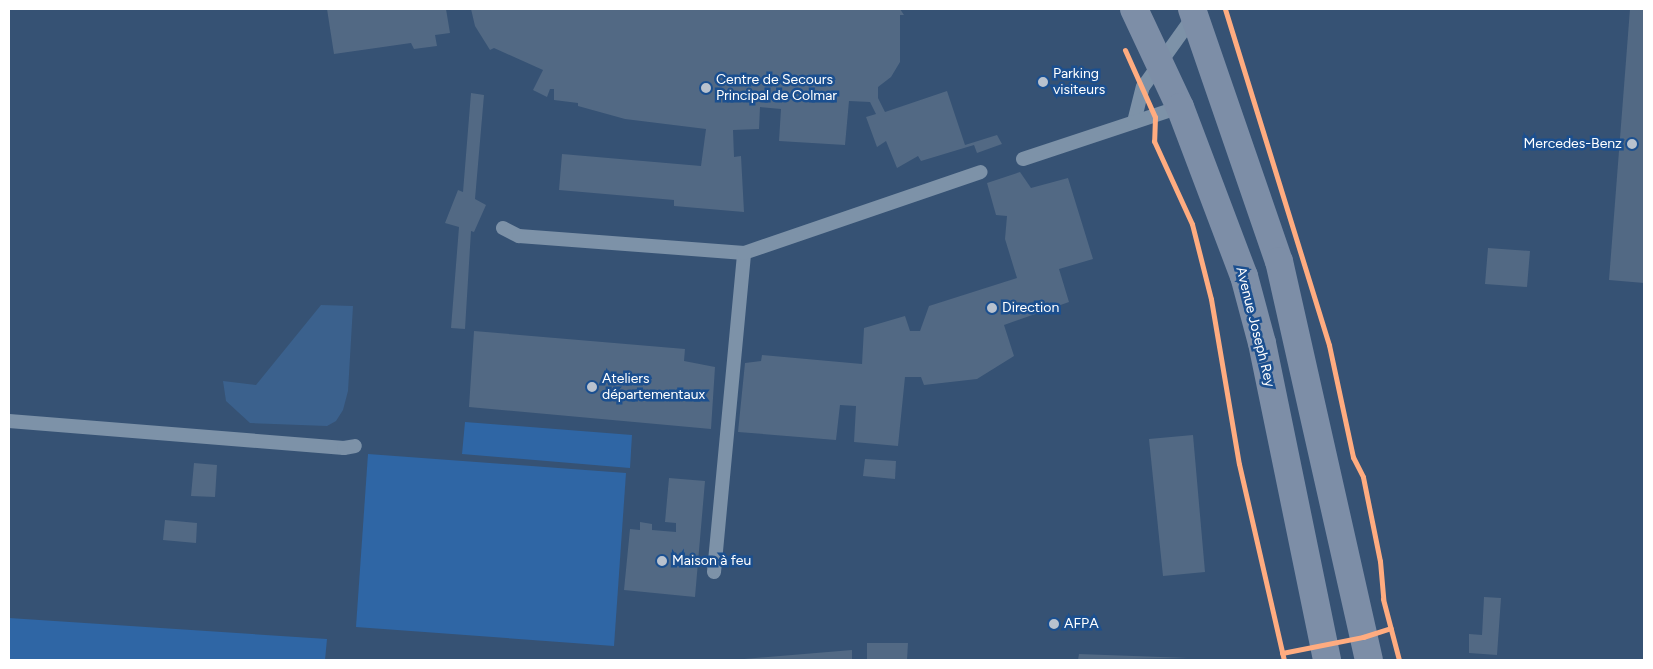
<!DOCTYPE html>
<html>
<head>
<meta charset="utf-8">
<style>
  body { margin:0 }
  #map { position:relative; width:1653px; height:669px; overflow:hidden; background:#365274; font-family:Figtree,sans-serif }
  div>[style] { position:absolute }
  .green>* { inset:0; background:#2f66a5 }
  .water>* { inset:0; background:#3b618d }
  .building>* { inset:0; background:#526984 }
  .lane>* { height:14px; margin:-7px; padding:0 7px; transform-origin:7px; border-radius:7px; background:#7d92a8 }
  .primary>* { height:28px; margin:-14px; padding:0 14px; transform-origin:14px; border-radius:14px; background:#7d8ea7 }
  .cycleway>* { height:5px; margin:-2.5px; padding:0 2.5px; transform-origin:2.5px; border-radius:2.5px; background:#ffac80 }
  .dots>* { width:14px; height:14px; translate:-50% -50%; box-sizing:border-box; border:2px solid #1b4f8f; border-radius:50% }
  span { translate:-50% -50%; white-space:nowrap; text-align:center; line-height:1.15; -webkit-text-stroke:5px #1b4f8f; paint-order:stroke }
  .poi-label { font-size:14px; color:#fff }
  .left { translate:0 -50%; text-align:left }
  .right { translate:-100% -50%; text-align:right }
  .street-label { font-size:14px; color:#fff }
  .frame { position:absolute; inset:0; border:10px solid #fff; pointer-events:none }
</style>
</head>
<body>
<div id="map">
  <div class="green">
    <div style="clip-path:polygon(465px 422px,632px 435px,630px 468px,462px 454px)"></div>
    <div style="clip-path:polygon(368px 454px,626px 473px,614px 646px,356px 627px)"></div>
    <div style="clip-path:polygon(9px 618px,327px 639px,325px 660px,9px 660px)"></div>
  </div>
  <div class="water">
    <div style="clip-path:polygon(321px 305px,353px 306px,348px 391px,343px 410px,336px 421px,327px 426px,250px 423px,226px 401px,223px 381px,256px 385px)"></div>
  </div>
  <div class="building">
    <div style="clip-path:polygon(327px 9px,446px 9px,450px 33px,435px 35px,437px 46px,414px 49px,411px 43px,334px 54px)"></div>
    <div style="clip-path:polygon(471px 9px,900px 9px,904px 15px,900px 15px,900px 62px,891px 77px,878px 87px,878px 98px,885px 112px,947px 91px,965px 145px,997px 135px,1002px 144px,977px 153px,974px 145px,921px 161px,918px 156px,897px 168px,886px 141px,877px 147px,866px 117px,876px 114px,870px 102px,849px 101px,845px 145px,779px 141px,781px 109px,760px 107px,759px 129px,733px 130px,734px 157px,741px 156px,744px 212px,674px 206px,674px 200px,559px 190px,562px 154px,701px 166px,706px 129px,625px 119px,578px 106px,578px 103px,554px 100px,554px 89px,550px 89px,547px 97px,533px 90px,543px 70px,494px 48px,490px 50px,475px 26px)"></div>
    <div style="clip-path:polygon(1630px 9px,1644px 9px,1644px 283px,1609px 280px)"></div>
    <div style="clip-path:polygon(471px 93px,484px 95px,475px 199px,486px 205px,474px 232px,471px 231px,465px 329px,451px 328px,459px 227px,445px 223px,458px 190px,463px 192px)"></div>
    <div style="clip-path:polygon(1020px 172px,1031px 188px,1068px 178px,1093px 259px,1059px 269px,1069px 302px,1004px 325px,1014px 356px,977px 379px,924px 385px,921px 377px,905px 377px,898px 446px,854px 442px,856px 406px,840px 405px,836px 440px,738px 432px,745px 363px,761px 361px,762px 355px,862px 364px,864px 328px,905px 316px,910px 331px,920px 331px,929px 306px,1017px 278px,1005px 239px,1007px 216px,996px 215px,987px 183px)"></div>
    <div style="clip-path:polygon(1488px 248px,1530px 251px,1527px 287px,1485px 284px)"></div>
    <div style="clip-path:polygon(474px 331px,685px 349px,684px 361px,715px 367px,711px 429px,469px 407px)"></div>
    <div style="clip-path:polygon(1193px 435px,1205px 572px,1163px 576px,1149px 439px)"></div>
    <div style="clip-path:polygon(865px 459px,896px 461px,895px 479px,863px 476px)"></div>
    <div style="clip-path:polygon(194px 463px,217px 465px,215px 497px,191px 496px)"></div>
    <div style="clip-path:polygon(669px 478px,705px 481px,695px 597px,624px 590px,630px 529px,640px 530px,640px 522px,652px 524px,652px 530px,676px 532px,676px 523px,665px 522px)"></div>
    <div style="clip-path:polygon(165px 520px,197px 523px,196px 543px,163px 540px)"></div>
    <div style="clip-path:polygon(1484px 597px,1501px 598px,1497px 655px,1469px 653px,1469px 634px,1482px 635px)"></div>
    <div style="clip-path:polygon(867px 643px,908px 643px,907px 660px,867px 660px)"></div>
    <div style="clip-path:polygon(852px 650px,852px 660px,744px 660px,744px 659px)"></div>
    <div style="clip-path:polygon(1079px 654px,1188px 658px,1078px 660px)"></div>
  </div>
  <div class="lane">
    <div style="left:1134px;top:122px;width:36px;rotate:-76deg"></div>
    <div style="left:1143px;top:87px;width:86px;rotate:-54.5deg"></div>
    <div style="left:1023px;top:159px;width:165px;rotate:-18.3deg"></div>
    <div style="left:503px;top:228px;width:18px;rotate:27deg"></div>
    <div style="left:519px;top:236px;width:226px;rotate:4.3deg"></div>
    <div style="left:9px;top:421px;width:336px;rotate:4.6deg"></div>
    <div style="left:344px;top:448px;width:11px;rotate:-10deg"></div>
    <div style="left:714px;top:572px;width:320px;rotate:-84.6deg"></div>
    <div style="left:744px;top:253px;width:250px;rotate:-18.9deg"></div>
  </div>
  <div class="primary">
    <div style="left:1134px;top:9px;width:108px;rotate:64.9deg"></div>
    <div style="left:1180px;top:107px;width:181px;rotate:69.3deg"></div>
    <div style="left:1244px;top:276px;width:69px;rotate:75deg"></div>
    <div style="left:1262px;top:343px;width:324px;rotate:78.4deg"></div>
    <div style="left:1192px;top:9px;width:267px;rotate:71deg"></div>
    <div style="left:1279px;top:261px;width:409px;rotate:77.3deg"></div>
  </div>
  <div class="cycleway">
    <div style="left:1225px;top:9px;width:352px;rotate:72.8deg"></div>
    <div style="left:1329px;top:345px;width:115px;rotate:77.9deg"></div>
    <div style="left:1353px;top:457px;width:22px;rotate:63deg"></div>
    <div style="left:1363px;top:477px;width:86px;rotate:78.6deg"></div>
    <div style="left:1380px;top:561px;width:38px;rotate:85deg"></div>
    <div style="left:1383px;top:599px;width:63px;rotate:75.3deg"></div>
    <div style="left:1125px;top:50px;width:73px;rotate:65.9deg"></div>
    <div style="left:1155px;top:117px;width:24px;rotate:92deg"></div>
    <div style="left:1154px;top:141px;width:91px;rotate:65.4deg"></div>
    <div style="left:1192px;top:224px;width:77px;rotate:75.8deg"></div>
    <div style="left:1211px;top:299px;width:167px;rotate:80.4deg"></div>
    <div style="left:1239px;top:464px;width:201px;rotate:77.1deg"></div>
    <div style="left:1282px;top:653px;width:83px;rotate:-11.2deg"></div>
    <div style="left:1363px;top:637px;width:29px;rotate:-18deg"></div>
  </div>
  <div class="dots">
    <div style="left:1043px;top:82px;background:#b9c2ce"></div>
    <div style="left:706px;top:88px;background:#b9c2ce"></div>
    <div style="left:1632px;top:144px;background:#b9c2ce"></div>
    <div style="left:992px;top:308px;background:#b9c2ce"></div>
    <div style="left:592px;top:387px;background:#b9c2ce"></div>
    <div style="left:662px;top:561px;background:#b9c2ce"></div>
    <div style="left:1054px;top:624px;background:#b9c2ce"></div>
  </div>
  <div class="poi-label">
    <span class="left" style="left:1053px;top:82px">Parking<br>visiteurs</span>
    <span class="left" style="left:716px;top:88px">Centre de Secours<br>Principal de Colmar</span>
    <span class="right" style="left:1622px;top:144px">Mercedes-Benz</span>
    <span class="left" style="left:1002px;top:308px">Direction</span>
    <span class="left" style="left:602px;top:387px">Ateliers<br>départementaux</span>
    <span class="left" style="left:672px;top:561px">Maison à feu</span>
    <span class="left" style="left:1064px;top:624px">AFPA</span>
  </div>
  <div class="street-label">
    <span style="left:1255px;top:327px;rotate:76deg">Avenue Joseph Rey</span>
  </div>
  <div class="frame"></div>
</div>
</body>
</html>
